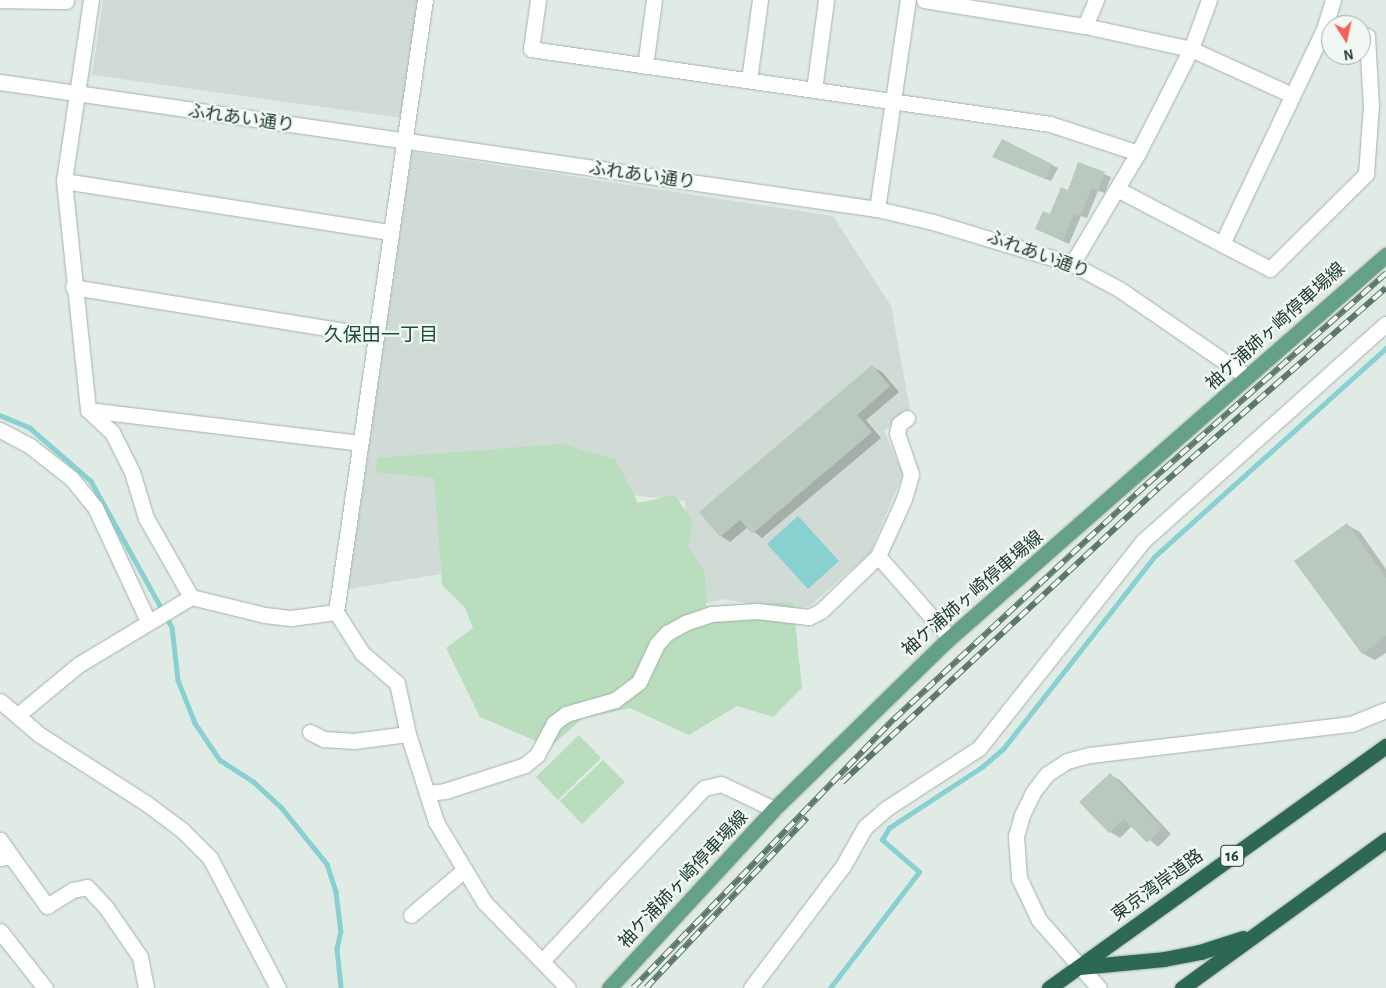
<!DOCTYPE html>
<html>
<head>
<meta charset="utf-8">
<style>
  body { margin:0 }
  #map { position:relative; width:1386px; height:988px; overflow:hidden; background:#e1ebe5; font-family:"Alegreya Sans","Noto Sans JP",sans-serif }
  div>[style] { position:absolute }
  .built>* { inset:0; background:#cfdbd4 }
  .green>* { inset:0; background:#b9ddbd }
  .water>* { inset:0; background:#88d1d0 }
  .shadow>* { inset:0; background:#0003 }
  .stream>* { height:4.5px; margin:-2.25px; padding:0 2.25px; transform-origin:2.25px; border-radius:2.25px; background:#88d1d0 }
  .building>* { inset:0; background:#b9c9c0 }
  .roads { filter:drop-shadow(0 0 1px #a4b3ab) drop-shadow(0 0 1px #a4b3ab) }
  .minor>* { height:15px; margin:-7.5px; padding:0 7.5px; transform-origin:7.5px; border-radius:7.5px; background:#fff }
  .major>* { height:15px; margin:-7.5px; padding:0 7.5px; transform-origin:7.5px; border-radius:7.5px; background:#65a188 }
  .highway>* { height:15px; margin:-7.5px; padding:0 7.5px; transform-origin:7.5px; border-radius:7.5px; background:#2d6852 }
  .rail>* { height:5.5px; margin-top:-2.75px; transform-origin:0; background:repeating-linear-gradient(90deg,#f1f8f3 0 11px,#5c786b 0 22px); box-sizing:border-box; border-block:1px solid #5c786b }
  span { translate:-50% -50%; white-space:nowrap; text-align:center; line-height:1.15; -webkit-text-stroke:4.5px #f1f8f3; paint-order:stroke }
  .shield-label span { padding:1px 4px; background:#f1f8f3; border:1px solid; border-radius:4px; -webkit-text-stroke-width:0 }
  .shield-label { font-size:16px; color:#213c30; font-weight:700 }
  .street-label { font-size:18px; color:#213c30 }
  .neighbourhood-label { font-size:19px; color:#1d4e3a }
  .north { position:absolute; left:1321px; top:15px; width:50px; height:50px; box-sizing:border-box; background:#f1f8f3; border:1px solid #9eada5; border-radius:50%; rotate:170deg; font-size:14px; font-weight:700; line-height:20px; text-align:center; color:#213c30 }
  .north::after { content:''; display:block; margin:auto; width:18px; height:22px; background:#f26459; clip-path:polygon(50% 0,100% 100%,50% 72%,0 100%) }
</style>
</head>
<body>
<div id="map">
  <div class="built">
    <div style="clip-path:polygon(103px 0,418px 0,402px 118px,92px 75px)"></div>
    <div style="clip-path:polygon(412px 152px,833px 216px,891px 306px,910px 409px,884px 431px,903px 474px,870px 553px,810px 606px,782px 610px,723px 599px,687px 608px,685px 501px,435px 473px,441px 574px,348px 589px)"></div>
  </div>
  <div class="green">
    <div style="clip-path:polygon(562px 444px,616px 460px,638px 503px,675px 495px,693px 523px,688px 547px,705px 573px,706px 606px,793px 602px,802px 688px,773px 717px,737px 706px,689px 735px,630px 708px,582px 719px,550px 747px,480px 717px,446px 648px,473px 628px,465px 608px,442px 585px,434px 478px,375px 472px,378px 458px)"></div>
    <div style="clip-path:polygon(579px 735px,601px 758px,558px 800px,536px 777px)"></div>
    <div style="clip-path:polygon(603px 760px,625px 782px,582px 824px,560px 801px)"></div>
  </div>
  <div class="water">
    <div style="clip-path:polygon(798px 516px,839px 561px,808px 589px,767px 544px)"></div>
  </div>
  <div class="shadow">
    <div style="clip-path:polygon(1000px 160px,1052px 165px,1058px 168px,1051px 181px)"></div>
    <div style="clip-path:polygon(1079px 164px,1111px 177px,1105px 193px,1098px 191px,1087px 218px,1081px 216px,1069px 244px,1037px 229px,1068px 191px)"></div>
    <div style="clip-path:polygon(873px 367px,882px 372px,899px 392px,866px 420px,881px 438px,762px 538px,748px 527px,730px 542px,721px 536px)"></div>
    <div style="clip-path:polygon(1347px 525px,1360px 532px,1386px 569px,1386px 653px,1375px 660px,1362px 653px)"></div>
    <div style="clip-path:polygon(1110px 775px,1120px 780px,1171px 834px,1158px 847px,1133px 825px,1120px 838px,1110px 832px,1081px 802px)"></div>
  </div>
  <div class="stream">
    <div style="left:0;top:415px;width:33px;rotate:23deg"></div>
    <div style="left:30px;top:428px;width:81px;rotate:41deg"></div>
    <div style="left:91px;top:481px;width:167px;rotate:61deg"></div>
    <div style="left:172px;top:627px;width:53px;rotate:83.5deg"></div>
    <div style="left:178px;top:680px;width:46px;rotate:68.4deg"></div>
    <div style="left:195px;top:723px;width:45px;rotate:56deg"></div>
    <div style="left:220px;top:760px;width:40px;rotate:32.9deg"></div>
    <div style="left:254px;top:782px;width:37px;rotate:43deg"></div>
    <div style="left:281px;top:807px;width:73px;rotate:51.1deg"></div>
    <div style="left:327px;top:864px;width:29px;rotate:72deg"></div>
    <div style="left:336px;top:892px;width:39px;rotate:83deg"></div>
    <div style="left:341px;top:931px;width:18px;rotate:103deg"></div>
    <div style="left:337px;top:949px;width:39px;rotate:84deg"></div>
    <div style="left:830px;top:988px;width:146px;rotate:-52.5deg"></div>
    <div style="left:919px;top:872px;width:49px;rotate:-139.1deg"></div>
    <div style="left:882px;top:840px;width:14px;rotate:-60deg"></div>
    <div style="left:889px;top:828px;width:111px;rotate:-33.3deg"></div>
    <div style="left:982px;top:767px;width:28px;rotate:-41deg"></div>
    <div style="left:1003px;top:749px;width:244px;rotate:-51.8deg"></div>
    <div style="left:1154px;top:557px;width:312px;rotate:-42deg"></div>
  </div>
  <div class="building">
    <div style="clip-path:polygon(1002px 139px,1052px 164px,1045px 179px,992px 157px)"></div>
    <div style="clip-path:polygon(1078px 162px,1105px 172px,1098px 191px,1092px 188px,1080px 216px,1074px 214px,1063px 241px,1035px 229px,1043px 211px,1050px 214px,1061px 187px,1068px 190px)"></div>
    <div style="clip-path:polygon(872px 365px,890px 386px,857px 415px,872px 432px,752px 534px,740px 520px,720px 537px,699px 512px)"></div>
    <div style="clip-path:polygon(1347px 523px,1386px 578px,1386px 636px,1362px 654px,1294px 561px)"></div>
    <div style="clip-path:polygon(1110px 773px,1162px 828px,1147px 843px,1124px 819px,1109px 833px,1079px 802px)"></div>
  </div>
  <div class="roads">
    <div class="minor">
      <div style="left:0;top:0;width:66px;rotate:0.9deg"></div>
      <div style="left:91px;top:0;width:183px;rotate:98.5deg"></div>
      <div style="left:64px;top:181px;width:230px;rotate:84deg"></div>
      <div style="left:88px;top:410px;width:274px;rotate:6.9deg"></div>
      <div style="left:538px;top:0;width:49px;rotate:98.1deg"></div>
      <div style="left:531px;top:49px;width:524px;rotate:8.22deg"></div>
      <div style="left:1050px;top:124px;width:93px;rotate:18.2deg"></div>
      <div style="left:924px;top:0;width:163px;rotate:9.2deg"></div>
      <div style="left:1085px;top:26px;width:108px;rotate:12.2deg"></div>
      <div style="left:1191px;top:49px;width:111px;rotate:24.5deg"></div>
      <div style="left:1333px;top:0;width:28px;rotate:107deg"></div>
      <div style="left:1325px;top:27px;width:240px;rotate:115.4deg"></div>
      <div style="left:1222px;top:244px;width:54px;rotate:27.5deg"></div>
      <div style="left:1270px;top:269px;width:135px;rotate:-44.7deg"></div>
      <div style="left:1366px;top:174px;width:68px;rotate:-85.8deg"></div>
      <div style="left:1371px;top:106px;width:70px;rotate:-93.3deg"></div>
      <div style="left:1367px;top:36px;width:6px;rotate:-171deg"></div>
      <div style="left:1085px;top:26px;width:28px;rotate:-67deg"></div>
      <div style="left:645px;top:66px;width:67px;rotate:-82.2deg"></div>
      <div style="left:749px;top:80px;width:81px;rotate:-82.2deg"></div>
      <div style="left:0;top:82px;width:886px;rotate:8.24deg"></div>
      <div style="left:877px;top:209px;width:57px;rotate:13.1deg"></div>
      <div style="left:933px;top:222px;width:145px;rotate:16.8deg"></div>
      <div style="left:1072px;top:264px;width:53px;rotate:28deg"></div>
      <div style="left:1119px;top:289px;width:155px;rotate:34.5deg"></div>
      <div style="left:814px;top:90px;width:91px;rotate:-82.4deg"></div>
      <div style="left:64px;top:181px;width:330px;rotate:8.9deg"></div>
      <div style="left:1119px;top:190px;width:116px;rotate:27.7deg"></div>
      <div style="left:877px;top:209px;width:211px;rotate:-81.6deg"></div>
      <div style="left:1072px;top:264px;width:129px;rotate:-59.3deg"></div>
      <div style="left:1138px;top:153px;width:117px;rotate:-63deg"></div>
      <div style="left:1191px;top:49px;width:52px;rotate:-69.8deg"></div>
      <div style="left:73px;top:287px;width:305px;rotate:9.2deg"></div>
      <div style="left:88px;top:410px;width:33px;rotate:43deg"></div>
      <div style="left:112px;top:432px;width:45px;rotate:63.4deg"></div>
      <div style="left:132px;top:472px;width:48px;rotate:73.1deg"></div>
      <div style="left:146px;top:518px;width:91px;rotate:60.3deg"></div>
      <div style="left:0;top:430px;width:34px;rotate:28deg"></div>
      <div style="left:30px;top:446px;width:29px;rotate:38deg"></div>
      <div style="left:53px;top:464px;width:24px;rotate:38deg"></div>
      <div style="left:72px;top:479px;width:36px;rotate:51deg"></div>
      <div style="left:95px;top:507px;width:126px;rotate:65.1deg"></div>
      <div style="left:878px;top:556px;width:109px;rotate:48.7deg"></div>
      <div style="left:336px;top:612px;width:618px;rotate:-81.73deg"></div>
      <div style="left:0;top:701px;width:52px;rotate:40.4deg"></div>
      <div style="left:40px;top:735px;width:126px;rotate:32.7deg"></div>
      <div style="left:146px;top:803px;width:45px;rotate:36.9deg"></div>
      <div style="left:182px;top:830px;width:40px;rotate:45deg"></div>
      <div style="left:210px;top:858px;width:147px;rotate:62.4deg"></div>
      <div style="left:19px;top:714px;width:77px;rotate:-39.7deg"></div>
      <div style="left:78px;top:665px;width:132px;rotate:-31deg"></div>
      <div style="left:191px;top:597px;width:76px;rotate:13.7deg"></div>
      <div style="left:265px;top:615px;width:26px;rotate:7deg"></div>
      <div style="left:291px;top:618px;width:45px;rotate:-7.6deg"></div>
      <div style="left:336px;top:612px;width:49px;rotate:57.6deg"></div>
      <div style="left:362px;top:653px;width:46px;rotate:40.6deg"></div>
      <div style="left:397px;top:683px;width:52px;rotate:77.8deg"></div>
      <div style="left:408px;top:734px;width:92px;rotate:72.3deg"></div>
      <div style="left:436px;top:822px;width:93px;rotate:59deg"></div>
      <div style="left:484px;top:902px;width:120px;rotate:45.7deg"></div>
      <div style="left:310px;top:732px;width:16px;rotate:27deg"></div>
      <div style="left:324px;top:739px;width:30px;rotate:4deg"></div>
      <div style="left:354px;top:741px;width:54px;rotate:-7.4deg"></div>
      <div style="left:427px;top:793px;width:18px;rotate:-6deg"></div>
      <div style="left:445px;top:791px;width:84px;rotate:-18deg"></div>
      <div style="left:525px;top:765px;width:16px;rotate:-40deg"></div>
      <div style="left:537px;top:755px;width:36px;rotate:-62deg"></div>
      <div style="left:554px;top:723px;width:15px;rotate:-37deg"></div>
      <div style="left:566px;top:714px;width:51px;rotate:-15.9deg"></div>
      <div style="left:615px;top:700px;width:30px;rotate:-37deg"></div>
      <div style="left:639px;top:682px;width:42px;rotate:-64.7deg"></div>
      <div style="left:657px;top:644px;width:15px;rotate:-48deg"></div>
      <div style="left:667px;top:633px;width:21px;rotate:-29deg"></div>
      <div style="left:685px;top:623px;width:28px;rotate:-19deg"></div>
      <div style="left:711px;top:614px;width:46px;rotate:-3.7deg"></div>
      <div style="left:757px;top:611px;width:52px;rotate:6.6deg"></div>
      <div style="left:809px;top:617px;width:13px;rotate:-27deg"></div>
      <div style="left:821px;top:611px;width:79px;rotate:-44deg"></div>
      <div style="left:878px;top:556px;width:63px;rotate:-65.5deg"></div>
      <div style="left:904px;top:499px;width:26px;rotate:-74deg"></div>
      <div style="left:911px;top:474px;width:43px;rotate:-108.9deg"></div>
      <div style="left:897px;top:433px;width:9px;rotate:-77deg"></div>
      <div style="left:899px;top:424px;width:10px;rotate:-37deg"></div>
      <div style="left:0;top:840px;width:19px;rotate:55deg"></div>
      <div style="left:0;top:858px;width:11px;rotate:-10deg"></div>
      <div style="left:11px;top:856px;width:62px;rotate:54.2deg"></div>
      <div style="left:47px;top:906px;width:31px;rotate:-32deg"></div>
      <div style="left:73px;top:890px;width:14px;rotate:-12deg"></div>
      <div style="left:87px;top:887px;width:26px;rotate:47deg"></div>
      <div style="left:105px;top:906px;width:62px;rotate:55.5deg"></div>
      <div style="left:140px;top:957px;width:32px;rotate:79deg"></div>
      <div style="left:411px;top:915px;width:70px;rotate:-40.3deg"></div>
      <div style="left:0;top:931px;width:73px;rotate:51.7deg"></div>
      <div style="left:543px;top:960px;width:236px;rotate:-46.9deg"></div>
      <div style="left:704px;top:788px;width:17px;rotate:-13deg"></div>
      <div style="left:721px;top:784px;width:59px;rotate:25.3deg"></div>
      <div style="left:751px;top:988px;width:153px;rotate:-53deg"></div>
      <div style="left:843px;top:866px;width:45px;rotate:-60.6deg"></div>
      <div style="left:865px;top:827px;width:29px;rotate:-41deg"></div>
      <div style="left:887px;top:808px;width:110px;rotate:-33.1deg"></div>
      <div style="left:979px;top:748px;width:264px;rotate:-51.6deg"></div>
      <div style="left:1143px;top:541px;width:326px;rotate:-41.8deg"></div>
      <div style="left:1099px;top:988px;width:91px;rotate:-131.4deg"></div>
      <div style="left:1039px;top:920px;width:47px;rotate:-115.5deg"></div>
      <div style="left:1019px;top:878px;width:42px;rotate:-94.1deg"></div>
      <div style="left:1016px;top:836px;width:22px;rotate:-74deg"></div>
      <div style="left:1022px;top:815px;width:25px;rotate:-64deg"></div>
      <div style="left:1033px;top:792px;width:23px;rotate:-52deg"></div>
      <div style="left:1047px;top:774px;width:24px;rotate:-33deg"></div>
      <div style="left:1067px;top:761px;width:24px;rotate:-15deg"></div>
      <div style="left:1090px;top:755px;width:263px;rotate:-6.8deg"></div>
      <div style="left:1351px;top:724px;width:38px;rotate:-22deg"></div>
    </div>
    <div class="major">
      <div style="left:609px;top:988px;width:243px;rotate:-47.3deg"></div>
      <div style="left:774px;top:809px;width:239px;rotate:-44.3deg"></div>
      <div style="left:945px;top:642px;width:587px;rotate:-41.27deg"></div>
    </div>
    <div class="highway">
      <div style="left:1080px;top:967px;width:84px;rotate:-5.4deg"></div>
      <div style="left:1164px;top:959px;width:37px;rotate:-11deg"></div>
      <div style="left:1200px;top:952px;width:45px;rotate:-18deg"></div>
      <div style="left:1049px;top:988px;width:415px;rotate:-35.7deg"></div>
      <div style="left:1182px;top:988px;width:252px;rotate:-36deg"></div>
    </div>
  </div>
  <div class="rail">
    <div style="left:842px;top:782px;width:432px;rotate:-42.9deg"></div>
    <div style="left:1158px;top:488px;width:303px;rotate:-41.3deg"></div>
    <div style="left:633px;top:988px;width:375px;rotate:-45.9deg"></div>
    <div style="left:894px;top:719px;width:345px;rotate:-42.9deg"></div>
    <div style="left:1147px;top:484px;width:319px;rotate:-41.4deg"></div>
    <div style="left:646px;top:988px;width:234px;rotate:-46.6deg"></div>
  </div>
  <div class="shield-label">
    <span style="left:1232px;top:856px">16</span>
  </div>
  <div class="street-label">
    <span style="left:241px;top:119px;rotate:8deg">ふれあい通り</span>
    <span style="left:642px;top:176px;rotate:8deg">ふれあい通り</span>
    <span style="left:1038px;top:255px;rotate:20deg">ふれあい通り</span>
    <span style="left:1276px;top:327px;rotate:-42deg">袖ケ浦姉ヶ崎停車場線</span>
    <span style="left:973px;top:594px;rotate:-41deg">袖ケ浦姉ヶ崎停車場線</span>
    <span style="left:684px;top:880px;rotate:-47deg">袖ケ浦姉ヶ崎停車場線</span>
    <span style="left:1158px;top:886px;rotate:-36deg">東京湾岸道路</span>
  </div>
  <div class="neighbourhood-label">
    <span style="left:381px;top:336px">久保田一丁目</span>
  </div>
  <div class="north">N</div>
</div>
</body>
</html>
